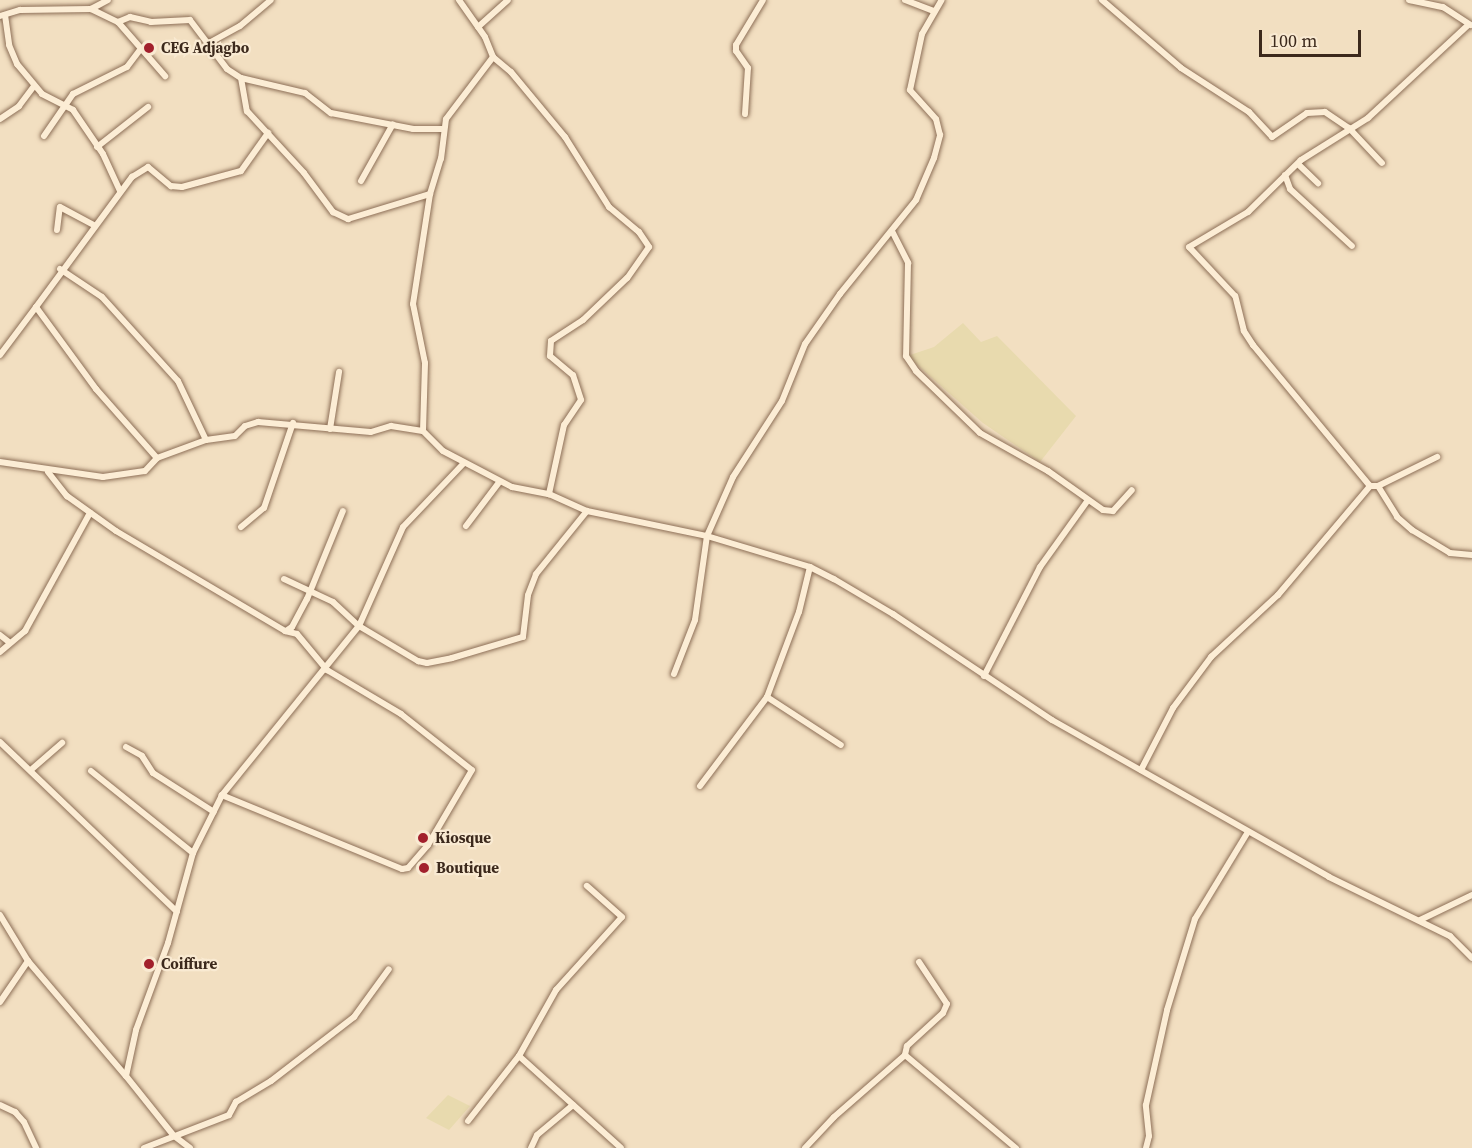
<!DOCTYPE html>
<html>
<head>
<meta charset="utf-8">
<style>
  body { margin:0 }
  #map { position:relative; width:1472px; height:1148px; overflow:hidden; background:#f2dfc1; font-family:"Source Serif 4",serif }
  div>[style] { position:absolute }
  .farmland>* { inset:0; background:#e8daae }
  .roads { filter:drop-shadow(0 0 2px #8d6f57) drop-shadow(0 0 2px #8d6f57) }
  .street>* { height:6px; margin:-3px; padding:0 3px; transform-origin:3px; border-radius:3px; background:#fcedd5 }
  .dots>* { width:16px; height:16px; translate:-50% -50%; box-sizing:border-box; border:3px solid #f9ead2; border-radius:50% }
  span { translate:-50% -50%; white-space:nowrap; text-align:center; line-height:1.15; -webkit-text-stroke:4.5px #f9ead2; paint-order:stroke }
  .poi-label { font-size:15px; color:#3c291c; font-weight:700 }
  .left { translate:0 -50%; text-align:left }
  .scale { position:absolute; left:1259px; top:30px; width:102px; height:27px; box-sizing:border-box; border:3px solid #3c291c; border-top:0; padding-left:8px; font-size:18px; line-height:21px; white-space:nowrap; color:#3c291c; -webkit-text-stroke:4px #f9ead2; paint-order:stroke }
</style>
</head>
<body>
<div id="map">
  <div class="farmland">
    <div style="clip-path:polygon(963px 323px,981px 342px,997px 336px,1076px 416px,1040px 462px,983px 423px,907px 356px,934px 347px)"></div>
    <div style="clip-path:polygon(448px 1095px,470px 1106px,449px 1130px,426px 1118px)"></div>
  </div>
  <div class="roads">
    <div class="street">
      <div style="left:459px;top:0;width:45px;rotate:54.9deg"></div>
      <div style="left:485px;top:37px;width:22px;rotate:68deg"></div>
      <div style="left:493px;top:57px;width:23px;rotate:40deg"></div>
      <div style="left:511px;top:72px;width:85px;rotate:50.3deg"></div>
      <div style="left:565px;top:137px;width:83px;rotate:57.8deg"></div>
      <div style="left:609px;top:207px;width:39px;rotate:40deg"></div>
      <div style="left:639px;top:232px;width:18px;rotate:56deg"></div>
      <div style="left:649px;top:247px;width:38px;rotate:125deg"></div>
      <div style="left:627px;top:278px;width:61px;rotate:136.3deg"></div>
      <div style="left:583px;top:320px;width:38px;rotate:147deg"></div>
      <div style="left:551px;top:341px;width:15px;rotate:94deg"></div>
      <div style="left:550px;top:356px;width:30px;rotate:40deg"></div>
      <div style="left:573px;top:375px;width:26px;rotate:72deg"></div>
      <div style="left:581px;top:400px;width:30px;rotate:124deg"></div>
      <div style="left:564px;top:425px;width:71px;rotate:102.3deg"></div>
      <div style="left:905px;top:0;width:31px;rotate:21deg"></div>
      <div style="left:1102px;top:0;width:104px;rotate:40.7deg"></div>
      <div style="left:1181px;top:68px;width:81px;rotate:32.9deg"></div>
      <div style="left:1249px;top:112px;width:34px;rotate:47deg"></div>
      <div style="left:1272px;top:137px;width:42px;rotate:-34.4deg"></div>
      <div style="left:1307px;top:113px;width:18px;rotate:-3deg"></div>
      <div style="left:1325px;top:112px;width:29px;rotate:34deg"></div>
      <div style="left:1349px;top:128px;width:48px;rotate:46.7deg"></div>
      <div style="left:1409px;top:0;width:35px;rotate:12deg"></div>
      <div style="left:1443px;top:7px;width:33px;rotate:33deg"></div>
      <div style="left:91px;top:9px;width:30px;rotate:26deg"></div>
      <div style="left:118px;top:22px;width:13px;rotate:-23deg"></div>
      <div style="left:130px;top:17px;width:22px;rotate:13deg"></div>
      <div style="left:151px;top:22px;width:39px;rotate:-3deg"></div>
      <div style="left:190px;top:20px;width:61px;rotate:52.9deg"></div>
      <div style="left:227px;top:69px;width:17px;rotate:33deg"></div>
      <div style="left:241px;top:78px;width:66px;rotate:13.2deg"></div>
      <div style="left:305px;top:93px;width:33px;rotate:38deg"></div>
      <div style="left:331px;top:113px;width:84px;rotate:11deg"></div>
      <div style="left:413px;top:129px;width:29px"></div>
      <div style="left:5px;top:15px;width:30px;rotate:82deg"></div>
      <div style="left:9px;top:45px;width:21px;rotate:67deg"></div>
      <div style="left:17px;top:64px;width:39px;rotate:50deg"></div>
      <div style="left:42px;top:94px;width:35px;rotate:27deg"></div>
      <div style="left:73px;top:110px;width:53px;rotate:55.7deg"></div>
      <div style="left:103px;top:154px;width:41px;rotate:65.3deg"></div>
      <div style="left:0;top:16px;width:21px;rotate:-17deg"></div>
      <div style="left:20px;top:10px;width:71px;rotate:-0.8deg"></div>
      <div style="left:91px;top:9px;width:19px;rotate:-28deg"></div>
      <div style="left:118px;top:22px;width:72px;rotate:49deg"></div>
      <div style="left:478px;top:27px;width:40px;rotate:-42deg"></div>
      <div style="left:209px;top:43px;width:35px;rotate:-29deg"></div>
      <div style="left:240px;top:26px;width:40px;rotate:-40deg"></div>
      <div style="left:241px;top:78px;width:34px;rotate:80deg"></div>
      <div style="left:247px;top:111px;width:84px;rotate:47.4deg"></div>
      <div style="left:304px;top:173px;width:49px;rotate:53.4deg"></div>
      <div style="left:333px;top:212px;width:17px;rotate:25deg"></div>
      <div style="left:348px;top:219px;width:86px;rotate:-17deg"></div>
      <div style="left:430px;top:194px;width:37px;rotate:-73deg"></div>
      <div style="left:441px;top:159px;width:40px;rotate:-82.9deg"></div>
      <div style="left:446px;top:119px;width:78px;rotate:-52.8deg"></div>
      <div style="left:745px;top:114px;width:46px;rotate:-86.3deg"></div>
      <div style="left:748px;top:68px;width:21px;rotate:-125deg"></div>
      <div style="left:736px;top:51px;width:6px;rotate:-90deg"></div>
      <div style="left:736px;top:45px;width:52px;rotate:-59deg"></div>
      <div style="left:0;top:119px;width:23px;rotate:-34deg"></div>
      <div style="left:19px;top:106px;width:25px;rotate:-53deg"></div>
      <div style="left:44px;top:136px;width:51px;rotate:-55.4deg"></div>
      <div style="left:73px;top:94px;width:60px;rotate:-26.6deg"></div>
      <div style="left:127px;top:67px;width:21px;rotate:-53deg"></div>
      <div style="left:97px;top:147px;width:65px;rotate:-38.1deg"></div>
      <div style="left:1298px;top:164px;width:28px;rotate:44deg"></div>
      <div style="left:1285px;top:175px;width:15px;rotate:70deg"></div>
      <div style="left:1290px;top:189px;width:84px;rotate:42.6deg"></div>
      <div style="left:361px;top:181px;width:65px;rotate:-60.7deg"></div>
      <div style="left:57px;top:230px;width:23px;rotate:-83deg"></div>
      <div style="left:60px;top:207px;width:40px;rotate:28deg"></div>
      <div style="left:892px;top:231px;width:36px;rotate:63deg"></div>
      <div style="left:908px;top:263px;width:93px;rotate:91.2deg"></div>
      <div style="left:906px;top:356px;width:18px;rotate:56deg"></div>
      <div style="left:916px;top:371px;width:89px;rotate:44.1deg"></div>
      <div style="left:980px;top:433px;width:78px;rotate:29.2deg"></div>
      <div style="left:1048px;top:471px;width:67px;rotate:35.3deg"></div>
      <div style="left:1103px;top:510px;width:10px;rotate:6deg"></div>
      <div style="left:1113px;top:511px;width:28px;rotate:-48deg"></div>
      <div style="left:60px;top:269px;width:50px;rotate:33.7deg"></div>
      <div style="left:102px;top:297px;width:113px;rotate:47.9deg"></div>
      <div style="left:178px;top:381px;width:65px;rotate:64.6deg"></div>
      <div style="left:36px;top:307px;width:162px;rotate:-53.6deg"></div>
      <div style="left:132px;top:177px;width:19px;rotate:-32deg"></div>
      <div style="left:148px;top:167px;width:30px;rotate:40deg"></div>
      <div style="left:171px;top:186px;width:11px;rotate:5deg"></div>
      <div style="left:182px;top:187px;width:61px;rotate:-15.2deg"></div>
      <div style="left:241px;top:171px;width:47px;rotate:-54.6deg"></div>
      <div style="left:0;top:355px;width:60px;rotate:-53.1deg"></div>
      <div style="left:36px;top:307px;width:102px;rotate:53.8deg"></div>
      <div style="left:96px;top:389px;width:92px;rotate:48.5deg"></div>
      <div style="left:330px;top:429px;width:58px;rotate:-81deg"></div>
      <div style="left:423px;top:431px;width:68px;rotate:-88.3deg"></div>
      <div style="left:425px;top:363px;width:60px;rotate:-101.5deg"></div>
      <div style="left:413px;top:304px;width:111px;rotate:-81.2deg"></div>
      <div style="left:0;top:462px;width:104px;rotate:8.3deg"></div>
      <div style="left:103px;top:477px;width:42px;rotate:-8.1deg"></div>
      <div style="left:145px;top:471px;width:18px;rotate:-47deg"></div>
      <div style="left:157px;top:458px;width:52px;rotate:-20.2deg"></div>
      <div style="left:206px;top:440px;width:29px;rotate:-8deg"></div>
      <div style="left:235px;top:436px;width:14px;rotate:-45deg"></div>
      <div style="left:245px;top:426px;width:14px;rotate:-17deg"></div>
      <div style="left:258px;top:422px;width:113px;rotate:5.1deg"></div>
      <div style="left:371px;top:432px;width:21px;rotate:-17deg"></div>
      <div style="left:391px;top:426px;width:32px;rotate:9deg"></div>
      <div style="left:423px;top:431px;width:28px;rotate:45deg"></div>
      <div style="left:443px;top:451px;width:78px;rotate:27.6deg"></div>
      <div style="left:512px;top:487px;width:38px;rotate:11deg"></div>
      <div style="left:549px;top:494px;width:42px;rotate:24.1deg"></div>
      <div style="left:587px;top:511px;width:123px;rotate:11.8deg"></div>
      <div style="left:707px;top:536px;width:108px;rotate:16.8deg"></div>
      <div style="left:810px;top:567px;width:27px;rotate:27deg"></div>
      <div style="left:834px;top:579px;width:69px;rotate:30.7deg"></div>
      <div style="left:893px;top:614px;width:191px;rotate:33.7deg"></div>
      <div style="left:1052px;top:720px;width:318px;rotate:29.5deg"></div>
      <div style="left:1329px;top:877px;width:135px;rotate:26deg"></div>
      <div style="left:1450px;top:936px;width:31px;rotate:45deg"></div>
      <div style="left:48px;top:472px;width:31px;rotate:52deg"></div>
      <div style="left:67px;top:496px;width:60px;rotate:35.5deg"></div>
      <div style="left:116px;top:531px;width:196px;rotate:30.6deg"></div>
      <div style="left:285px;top:631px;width:12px;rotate:14deg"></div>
      <div style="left:297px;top:634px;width:47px;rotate:50.2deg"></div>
      <div style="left:327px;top:670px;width:86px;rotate:30.7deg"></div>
      <div style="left:401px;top:714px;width:90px;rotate:38.3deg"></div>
      <div style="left:472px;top:770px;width:87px;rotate:120.4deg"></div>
      <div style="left:428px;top:845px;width:30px;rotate:131deg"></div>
      <div style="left:408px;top:868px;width:6px;rotate:171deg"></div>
      <div style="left:402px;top:869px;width:195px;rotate:-157.7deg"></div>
      <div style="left:1370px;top:486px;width:183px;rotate:-129.7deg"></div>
      <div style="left:1253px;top:345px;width:17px;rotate:-123deg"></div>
      <div style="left:1244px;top:331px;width:36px;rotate:-104deg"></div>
      <div style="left:1235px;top:296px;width:67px;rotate:-133.2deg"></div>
      <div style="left:1189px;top:247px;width:69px;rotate:-30.7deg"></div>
      <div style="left:1248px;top:212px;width:74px;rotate:-44.5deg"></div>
      <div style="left:1301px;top:160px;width:79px;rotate:-32.1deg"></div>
      <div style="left:1368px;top:118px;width:137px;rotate:-42.9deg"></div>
      <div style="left:1378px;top:486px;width:36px;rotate:58deg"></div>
      <div style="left:1397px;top:517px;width:20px;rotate:41deg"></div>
      <div style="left:1412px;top:530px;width:44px;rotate:31.2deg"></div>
      <div style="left:1450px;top:553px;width:22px;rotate:5deg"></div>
      <div style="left:466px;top:526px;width:56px;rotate:-52.9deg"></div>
      <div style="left:241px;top:527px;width:30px;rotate:-40deg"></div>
      <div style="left:264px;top:508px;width:90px;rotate:-71.2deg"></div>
      <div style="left:284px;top:579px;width:54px;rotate:25.1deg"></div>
      <div style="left:333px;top:602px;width:35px;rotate:43deg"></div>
      <div style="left:359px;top:626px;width:69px;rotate:30.7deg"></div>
      <div style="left:418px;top:661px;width:9px;rotate:13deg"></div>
      <div style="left:427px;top:663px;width:25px;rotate:-11deg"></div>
      <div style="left:452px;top:658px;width:74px;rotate:-16.5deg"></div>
      <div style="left:523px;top:637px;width:42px;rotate:-83.2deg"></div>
      <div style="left:528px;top:595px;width:22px;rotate:-69deg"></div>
      <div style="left:536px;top:574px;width:81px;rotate:-51deg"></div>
      <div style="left:286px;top:631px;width:7px;rotate:-34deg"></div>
      <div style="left:292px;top:627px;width:32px;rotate:-62deg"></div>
      <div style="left:307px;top:599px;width:95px;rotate:-67.8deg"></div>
      <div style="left:0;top:635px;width:11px;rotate:38deg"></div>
      <div style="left:0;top:652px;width:33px;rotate:-40deg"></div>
      <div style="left:25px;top:631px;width:135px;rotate:-61.2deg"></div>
      <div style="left:674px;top:674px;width:58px;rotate:-68.7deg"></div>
      <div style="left:695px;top:620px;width:85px;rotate:-81.9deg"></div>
      <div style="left:707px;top:536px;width:64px;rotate:-66.2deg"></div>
      <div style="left:733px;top:477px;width:90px;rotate:-57.2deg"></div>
      <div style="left:782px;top:401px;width:61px;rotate:-68deg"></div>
      <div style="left:805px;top:344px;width:61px;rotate:-55deg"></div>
      <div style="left:840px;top:294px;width:121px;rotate:-51deg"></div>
      <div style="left:916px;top:200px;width:46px;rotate:-66.8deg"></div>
      <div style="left:934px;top:158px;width:24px;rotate:-75deg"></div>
      <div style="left:940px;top:135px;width:16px;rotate:-104deg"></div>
      <div style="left:936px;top:119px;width:39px;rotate:-132deg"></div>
      <div style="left:910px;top:90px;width:57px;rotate:-77.9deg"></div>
      <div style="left:922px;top:34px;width:39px;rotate:-60deg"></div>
      <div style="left:984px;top:676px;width:123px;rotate:-62.8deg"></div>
      <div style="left:1040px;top:567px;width:82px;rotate:-54.4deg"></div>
      <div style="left:767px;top:697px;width:88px;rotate:33deg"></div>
      <div style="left:0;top:742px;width:245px;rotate:43.8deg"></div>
      <div style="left:126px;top:747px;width:18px;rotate:29deg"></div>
      <div style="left:142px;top:756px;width:20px;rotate:57deg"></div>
      <div style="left:153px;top:773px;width:72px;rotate:32.6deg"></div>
      <div style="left:32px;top:769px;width:40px;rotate:-41deg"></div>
      <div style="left:1141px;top:770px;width:70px;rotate:-62.7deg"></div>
      <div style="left:1173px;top:708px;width:64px;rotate:-53.3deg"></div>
      <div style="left:1211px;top:657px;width:91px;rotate:-42.8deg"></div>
      <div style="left:1278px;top:595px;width:143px;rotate:-49.8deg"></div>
      <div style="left:1370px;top:486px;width:8px"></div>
      <div style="left:1378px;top:486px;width:66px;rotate:-26.2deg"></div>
      <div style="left:91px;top:771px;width:131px;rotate:38.8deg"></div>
      <div style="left:700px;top:786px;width:111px;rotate:-53deg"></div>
      <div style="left:767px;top:697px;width:91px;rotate:-69.4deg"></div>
      <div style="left:799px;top:612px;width:46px;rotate:-76.3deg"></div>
      <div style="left:0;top:915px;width:54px;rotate:58.7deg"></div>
      <div style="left:28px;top:961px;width:151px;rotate:49.6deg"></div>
      <div style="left:1420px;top:920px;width:58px;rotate:-25.7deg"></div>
      <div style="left:919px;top:962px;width:50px;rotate:56.3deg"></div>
      <div style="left:947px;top:1004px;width:10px;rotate:114deg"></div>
      <div style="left:943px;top:1013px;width:49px;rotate:137.5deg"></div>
      <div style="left:907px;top:1046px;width:9px;rotate:103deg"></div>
      <div style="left:905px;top:1055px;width:145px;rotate:40deg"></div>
      <div style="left:0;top:1002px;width:50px;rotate:-55.7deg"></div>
      <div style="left:519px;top:1056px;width:137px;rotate:42deg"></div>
      <div style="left:0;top:1105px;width:17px;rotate:25deg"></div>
      <div style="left:15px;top:1112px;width:13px;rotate:48deg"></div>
      <div style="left:24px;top:1122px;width:29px;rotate:65deg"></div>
      <div style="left:468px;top:1121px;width:83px;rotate:-51.9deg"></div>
      <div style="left:519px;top:1056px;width:76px;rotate:-60.7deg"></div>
      <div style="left:556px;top:990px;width:98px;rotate:-47.9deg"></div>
      <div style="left:622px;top:917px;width:47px;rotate:-138.5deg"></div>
      <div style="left:144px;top:1148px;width:91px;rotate:-21.2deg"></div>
      <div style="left:229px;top:1115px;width:15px;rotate:-62deg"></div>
      <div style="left:236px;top:1102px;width:41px;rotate:-31deg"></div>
      <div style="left:271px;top:1081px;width:105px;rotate:-37.6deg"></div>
      <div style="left:354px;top:1017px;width:59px;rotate:-53.9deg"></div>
      <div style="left:190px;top:1148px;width:20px;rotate:-143deg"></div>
      <div style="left:174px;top:1136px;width:77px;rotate:-128.7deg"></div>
      <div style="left:126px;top:1076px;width:47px;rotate:-77.7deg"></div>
      <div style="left:136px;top:1030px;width:93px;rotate:-69.8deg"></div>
      <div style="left:168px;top:943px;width:93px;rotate:-74.5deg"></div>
      <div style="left:193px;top:853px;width:65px;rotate:-63.4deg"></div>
      <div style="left:222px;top:795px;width:218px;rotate:-51deg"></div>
      <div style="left:359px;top:626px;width:108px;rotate:-66deg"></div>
      <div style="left:403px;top:527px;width:88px;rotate:-46.4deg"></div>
      <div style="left:531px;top:1148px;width:14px;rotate:-65deg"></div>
      <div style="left:537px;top:1135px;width:47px;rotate:-39.8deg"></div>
      <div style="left:805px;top:1148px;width:42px;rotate:-46.9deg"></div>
      <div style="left:834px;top:1117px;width:94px;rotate:-41.1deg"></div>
      <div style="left:1146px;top:1148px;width:12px;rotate:-76deg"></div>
      <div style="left:1149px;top:1136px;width:31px;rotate:-96deg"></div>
      <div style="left:1146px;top:1105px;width:97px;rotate:-77.5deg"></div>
      <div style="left:1167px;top:1010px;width:95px;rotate:-72.9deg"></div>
      <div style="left:1195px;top:919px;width:102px;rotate:-58.7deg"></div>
    </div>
  </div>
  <div class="dots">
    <div style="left:149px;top:48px;background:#a2212d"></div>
    <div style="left:423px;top:838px;background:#a2212d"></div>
    <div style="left:424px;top:868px;background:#a2212d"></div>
    <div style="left:149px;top:964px;background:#a2212d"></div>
  </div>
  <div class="poi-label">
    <span class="left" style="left:161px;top:48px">CEG Adjagbo</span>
    <span class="left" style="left:435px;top:838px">Kiosque</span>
    <span class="left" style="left:436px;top:868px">Boutique</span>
    <span class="left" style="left:161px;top:964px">Coiffure</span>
  </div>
  <div class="scale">100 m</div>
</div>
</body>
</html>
